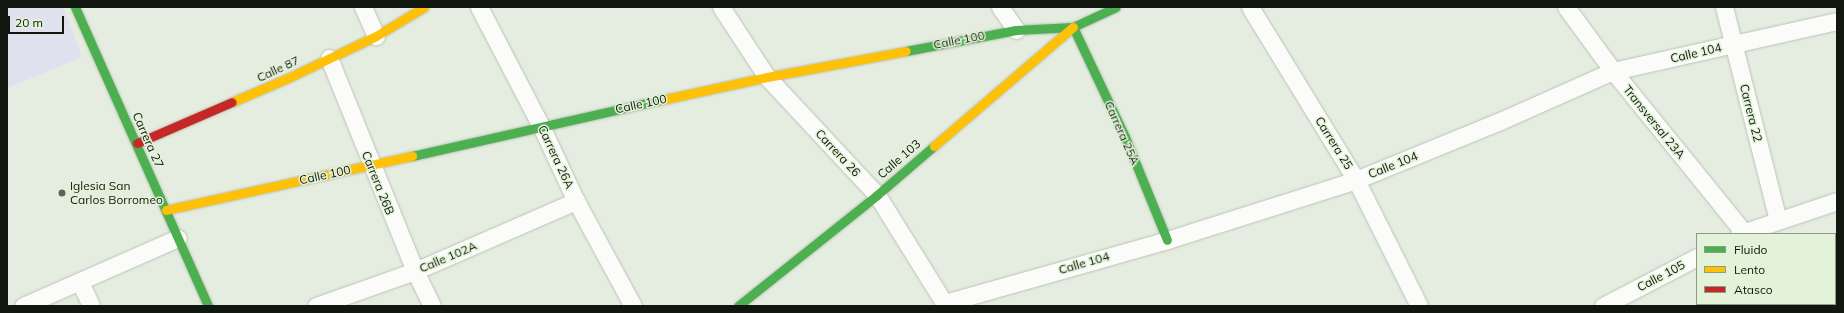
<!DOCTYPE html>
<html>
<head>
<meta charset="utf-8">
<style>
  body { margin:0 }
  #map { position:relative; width:1844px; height:313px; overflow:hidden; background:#e4eddf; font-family:Mulish,sans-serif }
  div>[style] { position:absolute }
  .green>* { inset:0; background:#e0e0ef }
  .roads { filter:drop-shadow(0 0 1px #bbc2b7) drop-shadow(0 0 1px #bbc2b7) }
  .street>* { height:17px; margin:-8.5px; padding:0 8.5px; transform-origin:8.5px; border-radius:8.5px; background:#fbfcfa }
  .fast>* { height:9px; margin:-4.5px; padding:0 4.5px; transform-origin:4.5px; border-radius:4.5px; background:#4caf50 }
  .slow>* { height:9px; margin:-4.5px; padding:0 4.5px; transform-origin:4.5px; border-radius:4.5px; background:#ffc107 }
  .jam>* { height:9px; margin:-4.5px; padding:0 4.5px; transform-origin:4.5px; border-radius:4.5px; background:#c62828 }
  .dots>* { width:11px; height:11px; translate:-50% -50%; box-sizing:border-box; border:2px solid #e3f3d9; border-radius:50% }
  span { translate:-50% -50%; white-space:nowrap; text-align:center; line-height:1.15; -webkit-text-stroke:3px #e3f3d9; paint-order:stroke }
  .street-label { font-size:12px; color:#11170e }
  .poi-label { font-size:12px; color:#11170e }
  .left { translate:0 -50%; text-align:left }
  .frame { position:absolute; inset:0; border:8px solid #11170e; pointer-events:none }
  .legend { position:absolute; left:1696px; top:233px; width:140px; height:72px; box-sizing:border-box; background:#e3f3d9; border:1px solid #8f9b88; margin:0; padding:5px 7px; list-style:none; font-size:12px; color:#11170e }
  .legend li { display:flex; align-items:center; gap:8px; height:20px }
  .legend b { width:20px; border:1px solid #8f9b88 }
  .scale { position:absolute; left:8px; top:16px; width:56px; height:18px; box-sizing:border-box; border:2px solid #11170e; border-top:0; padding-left:5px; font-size:12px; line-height:14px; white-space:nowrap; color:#11170e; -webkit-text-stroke:3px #e3f3d9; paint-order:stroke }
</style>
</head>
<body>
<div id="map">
  <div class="green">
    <div style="clip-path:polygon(7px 7px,63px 7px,82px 57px,7px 88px)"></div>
  </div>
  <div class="roads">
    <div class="street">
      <div style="left:363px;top:7px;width:32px;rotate:66deg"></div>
      <div style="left:479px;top:7px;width:134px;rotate:62.5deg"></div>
      <div style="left:541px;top:126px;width:83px;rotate:65deg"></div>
      <div style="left:576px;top:201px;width:119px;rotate:61.5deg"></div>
      <div style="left:721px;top:7px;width:84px;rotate:56.7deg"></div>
      <div style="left:767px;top:77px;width:161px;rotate:47deg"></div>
      <div style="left:877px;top:195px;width:131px;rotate:58.1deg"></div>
      <div style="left:1000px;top:7px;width:28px;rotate:55deg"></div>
      <div style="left:1250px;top:7px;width:203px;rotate:58.5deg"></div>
      <div style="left:1356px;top:180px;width:141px;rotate:63.4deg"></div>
      <div style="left:1566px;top:7px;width:79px;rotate:53.7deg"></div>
      <div style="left:1613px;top:71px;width:210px;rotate:51deg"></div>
      <div style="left:1724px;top:7px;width:220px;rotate:75.8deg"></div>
      <div style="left:329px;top:58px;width:230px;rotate:68deg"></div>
      <div style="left:415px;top:271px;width:39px;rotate:64deg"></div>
      <div style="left:1739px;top:234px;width:103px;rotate:-18.6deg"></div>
      <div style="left:80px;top:282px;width:26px;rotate:65deg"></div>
      <div style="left:945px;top:303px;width:231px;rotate:-15.8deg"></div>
      <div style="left:1167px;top:240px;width:198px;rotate:-17.6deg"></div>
      <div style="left:1356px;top:180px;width:156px;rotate:-22.3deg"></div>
      <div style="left:1500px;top:121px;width:124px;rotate:-23.9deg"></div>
      <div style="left:1613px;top:71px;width:230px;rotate:-12.6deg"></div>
      <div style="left:1815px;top:304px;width:3px;rotate:45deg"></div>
      <div style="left:23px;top:306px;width:169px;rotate:-23.7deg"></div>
      <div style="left:316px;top:306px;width:105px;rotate:-19.5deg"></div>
      <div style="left:415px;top:271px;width:176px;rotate:-23.5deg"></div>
      <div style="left:1603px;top:306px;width:106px;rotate:-27.5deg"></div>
    </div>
    <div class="fast">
      <div style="left:75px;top:7px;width:327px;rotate:66deg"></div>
      <div style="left:1073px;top:27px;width:122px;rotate:64.7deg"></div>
      <div style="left:1125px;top:137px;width:111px;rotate:67.8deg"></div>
      <div style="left:906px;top:51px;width:112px;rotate:-10.8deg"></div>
      <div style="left:1016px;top:30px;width:57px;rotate:-3deg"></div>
      <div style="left:1073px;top:27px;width:47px;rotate:-24.9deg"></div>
      <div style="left:412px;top:156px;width:255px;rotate:-12.7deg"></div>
      <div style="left:738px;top:306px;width:178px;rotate:-38.6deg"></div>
      <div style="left:877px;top:195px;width:75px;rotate:-40.7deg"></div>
    </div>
    <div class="slow">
      <div style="left:661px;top:100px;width:108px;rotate:-12.2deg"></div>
      <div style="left:767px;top:77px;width:141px;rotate:-10.6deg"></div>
      <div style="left:232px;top:102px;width:63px;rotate:-23.3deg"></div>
      <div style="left:290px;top:77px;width:95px;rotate:-25.5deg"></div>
      <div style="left:376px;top:36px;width:56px;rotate:-31.1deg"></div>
      <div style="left:934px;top:146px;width:183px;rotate:-40.6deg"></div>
      <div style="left:166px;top:210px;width:252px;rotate:-12.4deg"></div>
    </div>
    <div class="jam">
      <div style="left:137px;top:143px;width:103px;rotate:-23.3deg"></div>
    </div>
  </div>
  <div class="dots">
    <div style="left:62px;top:193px;background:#5b6257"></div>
  </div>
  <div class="street-label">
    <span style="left:959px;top:40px;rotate:-11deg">Calle 100</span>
    <span style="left:1696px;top:53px;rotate:-13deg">Calle 104</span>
    <span style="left:278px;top:69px;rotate:-25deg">Calle 87</span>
    <span style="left:641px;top:104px;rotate:-12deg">Calle 100</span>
    <span style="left:1751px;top:113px;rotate:76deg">Carrera 22</span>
    <span style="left:1654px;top:122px;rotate:51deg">Transversal 23A</span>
    <span style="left:1122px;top:133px;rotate:66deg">Carrera 25A</span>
    <span style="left:148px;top:140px;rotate:66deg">Carrera 27</span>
    <span style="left:1334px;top:143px;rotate:58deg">Carrera 25</span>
    <span style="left:838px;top:153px;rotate:47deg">Carrera 26</span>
    <span style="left:556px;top:157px;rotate:65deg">Carrera 26A</span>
    <span style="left:899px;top:159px;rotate:-41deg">Calle 103</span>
    <span style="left:1393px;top:165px;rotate:-22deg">Calle 104</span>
    <span style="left:325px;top:175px;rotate:-12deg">Calle 100</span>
    <span style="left:378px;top:183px;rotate:68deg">Carrera 26B</span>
    <span style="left:448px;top:257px;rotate:-23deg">Calle 102A</span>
    <span style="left:1084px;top:263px;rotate:-16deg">Calle 104</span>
    <span style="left:1661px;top:276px;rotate:-28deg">Calle 105</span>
  </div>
  <div class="poi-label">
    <span class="left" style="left:70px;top:193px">Iglesia San<br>Carlos Borromeo</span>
  </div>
  <div class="frame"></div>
  <ul class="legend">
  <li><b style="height:5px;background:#4caf50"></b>Fluido</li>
  <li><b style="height:5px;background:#ffc107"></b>Lento</li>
  <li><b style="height:5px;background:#c62828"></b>Atasco</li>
  </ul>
  <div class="scale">20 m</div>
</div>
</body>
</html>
